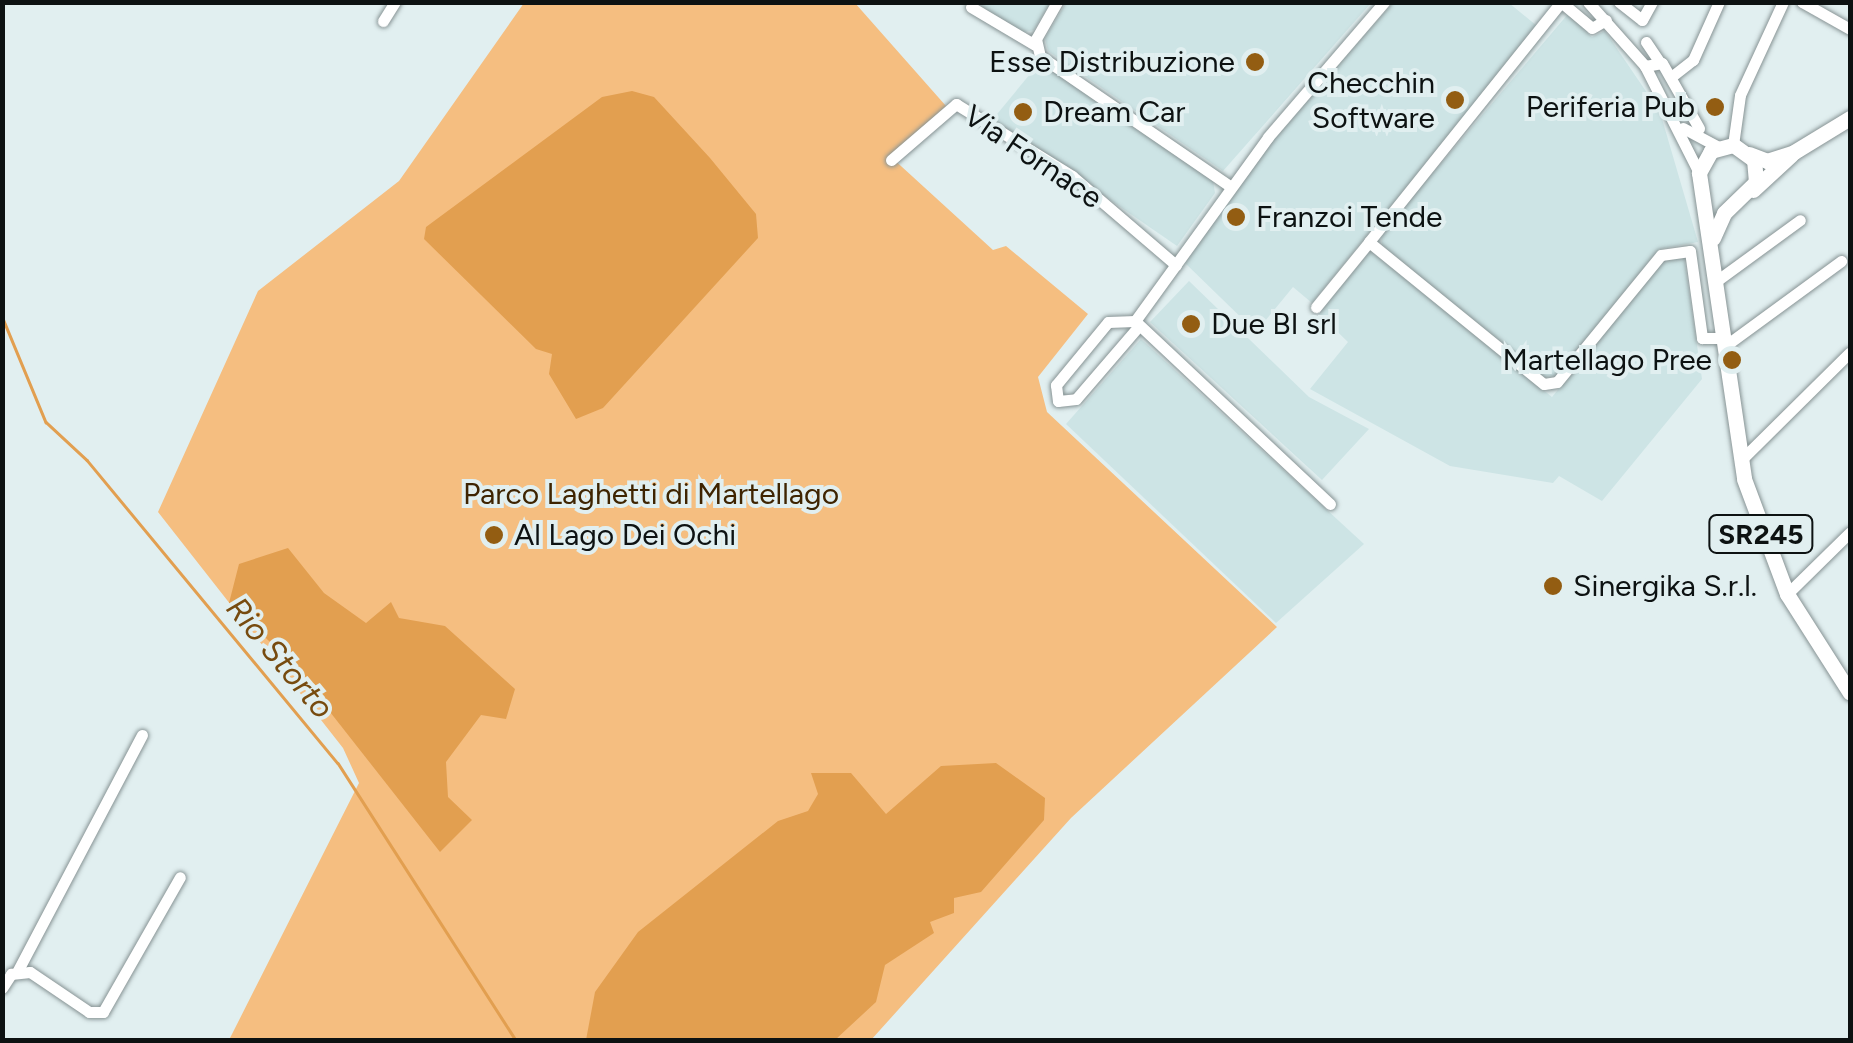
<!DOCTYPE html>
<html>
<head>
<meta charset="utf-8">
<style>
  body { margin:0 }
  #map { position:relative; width:1853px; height:1043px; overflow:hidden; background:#e1eff0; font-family:Figtree,sans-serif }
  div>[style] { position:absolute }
  .built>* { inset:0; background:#cde4e5 }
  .green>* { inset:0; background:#f5be80 }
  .water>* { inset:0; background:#e29f50 }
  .stream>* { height:2.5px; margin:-1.25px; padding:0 1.25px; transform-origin:1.25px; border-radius:1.25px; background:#e29f50 }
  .roads { filter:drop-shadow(0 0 2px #879394) drop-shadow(0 0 2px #879394) }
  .minor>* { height:11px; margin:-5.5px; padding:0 5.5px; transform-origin:5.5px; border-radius:5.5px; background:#fff }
  .major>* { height:15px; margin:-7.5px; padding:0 7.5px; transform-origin:7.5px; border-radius:7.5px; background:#fff }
  .dots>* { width:28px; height:28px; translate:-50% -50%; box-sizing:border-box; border:5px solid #e1eff0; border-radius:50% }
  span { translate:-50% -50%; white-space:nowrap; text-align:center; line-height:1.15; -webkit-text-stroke:8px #e1eff0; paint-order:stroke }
  .shield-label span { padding:2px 8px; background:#e1eff0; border:2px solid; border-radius:8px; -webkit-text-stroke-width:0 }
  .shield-label { font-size:28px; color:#0d1212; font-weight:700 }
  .poi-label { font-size:30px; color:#0d1212 }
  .right { translate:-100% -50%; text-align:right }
  .left { translate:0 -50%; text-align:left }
  .street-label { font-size:30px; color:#0d1212 }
  .park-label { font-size:30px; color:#3e2401 }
  .water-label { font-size:32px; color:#774b0f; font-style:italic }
  .frame { position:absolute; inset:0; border:5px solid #0d1212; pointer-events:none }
</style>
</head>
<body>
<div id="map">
  <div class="built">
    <div style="clip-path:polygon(977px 3px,1050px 3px,1034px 30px,1021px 33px)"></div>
    <div style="clip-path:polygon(1066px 3px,1066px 2px,1371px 3px,1223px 171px,1048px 51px,1045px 38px)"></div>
    <div style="clip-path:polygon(1393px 3px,1509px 3px,1537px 26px,1312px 303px,1293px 287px,1256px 332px,1185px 263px,1275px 136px)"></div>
    <div style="clip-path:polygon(1568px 14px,1592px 37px,1605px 31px,1660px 112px,1698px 242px,1659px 249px,1556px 376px,1544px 377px,1382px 246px,1381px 234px)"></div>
    <div style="clip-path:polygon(1040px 62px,1213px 181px,1215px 193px,1177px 246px,993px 119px)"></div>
    <div style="clip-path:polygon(1369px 250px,1552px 397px,1665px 259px,1684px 257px,1702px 379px,1602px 501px,1559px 476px,1553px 483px,1450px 466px,1310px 389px,1348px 342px,1318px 313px)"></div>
    <div style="clip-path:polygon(1189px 281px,1309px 397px,1369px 429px,1322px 480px,1150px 322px)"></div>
    <div style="clip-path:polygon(1141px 339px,1364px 544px,1276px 623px,1066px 424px)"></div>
  </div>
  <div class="green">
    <div style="clip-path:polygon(524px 3px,855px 3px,946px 106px,890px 156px,993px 250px,1006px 246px,1088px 314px,1038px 377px,1047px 412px,1277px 627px,1071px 818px,871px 1040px,229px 1040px,359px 783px,343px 748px,158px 512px,258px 291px,399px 181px)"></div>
  </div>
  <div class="water">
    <div style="clip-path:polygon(632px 91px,654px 97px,710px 158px,756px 214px,758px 238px,603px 408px,576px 419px,549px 374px,552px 354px,536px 349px,424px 239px,426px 227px,602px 97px)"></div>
    <div style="clip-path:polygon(288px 548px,324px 593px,366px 623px,391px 602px,399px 618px,445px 626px,515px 689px,506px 719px,481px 715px,446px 762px,448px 797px,472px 820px,440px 852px,290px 661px,229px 603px,239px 564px)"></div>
    <div style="clip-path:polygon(996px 763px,1045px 798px,1044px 820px,981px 892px,954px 898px,954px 913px,930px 922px,934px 933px,885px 965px,876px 1002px,835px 1040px,586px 1040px,595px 992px,638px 932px,778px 821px,808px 811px,818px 794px,811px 773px,851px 773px,886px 814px,941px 766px)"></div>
  </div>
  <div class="stream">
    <div style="left:2px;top:316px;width:115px;rotate:67.5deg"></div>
    <div style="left:46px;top:422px;width:56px;rotate:42.8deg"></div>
    <div style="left:87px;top:460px;width:393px;rotate:50.4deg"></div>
    <div style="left:338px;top:763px;width:329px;rotate:57.3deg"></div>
  </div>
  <div class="roads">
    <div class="minor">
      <div style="left:1057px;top:2px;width:43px;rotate:119.6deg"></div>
      <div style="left:1036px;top:39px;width:17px;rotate:77deg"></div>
      <div style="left:1040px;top:56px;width:230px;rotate:34.4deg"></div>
      <div style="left:1561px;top:2px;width:307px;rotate:128.7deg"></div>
      <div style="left:1369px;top:242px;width:225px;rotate:39.1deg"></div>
      <div style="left:1544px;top:384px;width:13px;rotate:-9deg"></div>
      <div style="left:1557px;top:382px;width:164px;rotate:-50.7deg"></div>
      <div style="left:1661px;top:255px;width:29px;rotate:-8deg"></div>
      <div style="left:1690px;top:251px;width:88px;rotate:82.1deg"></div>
      <div style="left:1702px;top:338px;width:22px"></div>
      <div style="left:1561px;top:2px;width:40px;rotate:40deg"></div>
      <div style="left:1592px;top:28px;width:16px;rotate:-30deg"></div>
      <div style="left:1588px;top:2px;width:86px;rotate:48.3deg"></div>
      <div style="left:1645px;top:66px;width:120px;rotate:63.2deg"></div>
      <div style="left:1619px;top:2px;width:29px;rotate:38deg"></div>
      <div style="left:1642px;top:20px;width:21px;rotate:-61deg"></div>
      <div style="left:1802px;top:2px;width:55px;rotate:29.4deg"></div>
      <div style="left:971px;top:7px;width:74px;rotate:30.7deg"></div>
      <div style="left:383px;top:21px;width:22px;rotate:-58deg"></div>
      <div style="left:1646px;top:42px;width:22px;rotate:56deg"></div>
      <div style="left:1645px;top:66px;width:17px;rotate:-10deg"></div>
      <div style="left:1662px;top:63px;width:75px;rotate:60.4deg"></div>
      <div style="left:1671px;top:77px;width:28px;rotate:-38deg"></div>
      <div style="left:1693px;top:60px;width:64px;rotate:-65.9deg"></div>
      <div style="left:1683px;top:128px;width:40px;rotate:28deg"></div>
      <div style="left:1733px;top:145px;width:50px;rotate:-82deg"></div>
      <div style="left:1740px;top:95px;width:102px;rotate:-65.2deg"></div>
      <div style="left:891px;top:160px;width:86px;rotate:-40.7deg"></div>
      <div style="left:956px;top:104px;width:137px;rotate:31.8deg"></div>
      <div style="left:1072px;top:176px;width:137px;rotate:40.6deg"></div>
      <div style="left:1715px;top:282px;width:105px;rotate:-36.1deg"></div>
      <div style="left:1316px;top:307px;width:84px;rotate:-50.8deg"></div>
      <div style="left:1135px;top:321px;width:27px;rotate:178deg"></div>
      <div style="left:1108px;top:322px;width:82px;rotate:129.5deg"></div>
      <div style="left:1056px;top:385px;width:16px;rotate:83deg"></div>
      <div style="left:1058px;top:401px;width:18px;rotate:-6deg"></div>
      <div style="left:1076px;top:399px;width:95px;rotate:-49.3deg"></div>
      <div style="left:1725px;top:346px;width:144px;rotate:-36.2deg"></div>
      <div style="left:1741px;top:460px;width:153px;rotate:-44.7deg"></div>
      <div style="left:1330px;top:504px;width:267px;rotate:-136.8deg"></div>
      <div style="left:1135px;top:321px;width:227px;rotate:-54.1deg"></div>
      <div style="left:1268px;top:137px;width:178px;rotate:-49.3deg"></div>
      <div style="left:1787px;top:594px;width:88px;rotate:-44.5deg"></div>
      <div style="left:17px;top:972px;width:268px;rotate:-62.2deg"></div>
      <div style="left:2px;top:988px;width:17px;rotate:-57deg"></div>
      <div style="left:11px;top:974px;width:19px;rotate:-6deg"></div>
      <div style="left:30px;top:972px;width:71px;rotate:34.1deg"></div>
      <div style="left:89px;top:1012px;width:14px"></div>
      <div style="left:103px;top:1012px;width:155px;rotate:-60.3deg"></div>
    </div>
    <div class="major">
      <div style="left:1749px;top:154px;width:19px;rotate:21deg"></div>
      <div style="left:1767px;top:161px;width:28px;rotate:-18deg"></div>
      <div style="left:1794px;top:152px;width:66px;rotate:-31.3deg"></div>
      <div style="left:1753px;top:190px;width:52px;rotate:-42.6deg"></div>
      <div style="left:1713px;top:238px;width:27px;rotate:-66deg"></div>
      <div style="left:1724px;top:213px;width:45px;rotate:-44.1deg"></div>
      <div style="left:1756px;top:182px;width:22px;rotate:-95deg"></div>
      <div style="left:1754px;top:160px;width:26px;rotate:-144deg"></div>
      <div style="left:1733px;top:145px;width:23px;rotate:165deg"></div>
      <div style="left:1711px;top:151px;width:25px;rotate:119deg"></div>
      <div style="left:1699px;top:173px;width:309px;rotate:81.6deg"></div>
      <div style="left:1744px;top:479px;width:123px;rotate:69.5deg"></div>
      <div style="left:1787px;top:594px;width:117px;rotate:57.5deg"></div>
    </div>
  </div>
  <div class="dots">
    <div style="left:1255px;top:62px;background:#935d12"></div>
    <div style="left:1455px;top:100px;background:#935d12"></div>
    <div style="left:1715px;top:107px;background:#935d12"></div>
    <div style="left:1023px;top:112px;background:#935d12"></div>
    <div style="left:1236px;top:217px;background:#935d12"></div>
    <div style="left:1191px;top:324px;background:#935d12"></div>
    <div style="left:1732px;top:360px;background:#935d12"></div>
    <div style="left:494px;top:535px;background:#935d12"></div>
    <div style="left:1553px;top:586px;background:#935d12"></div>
  </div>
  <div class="shield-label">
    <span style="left:1761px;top:534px">SR245</span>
  </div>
  <div class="poi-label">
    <span class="right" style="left:1235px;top:62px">Esse Distribuzione</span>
    <span class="right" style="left:1435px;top:100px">Checchin<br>Software</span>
    <span class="right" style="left:1695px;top:107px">Periferia Pub</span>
    <span class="left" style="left:1043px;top:112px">Dream Car</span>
    <span class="left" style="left:1256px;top:217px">Franzoi Tende</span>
    <span class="left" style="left:1211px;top:324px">Due BI srl</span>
    <span class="right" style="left:1712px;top:360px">Martellago Pree</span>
    <span class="left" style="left:514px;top:535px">Al Lago Dei Ochi</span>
    <span class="left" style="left:1573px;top:586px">Sinergika S.r.l.</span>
  </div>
  <div class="street-label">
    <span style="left:1033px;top:157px;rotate:34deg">Via Fornace</span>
  </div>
  <div class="park-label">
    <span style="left:651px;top:494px">Parco Laghetti di Martellago</span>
  </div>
  <div class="water-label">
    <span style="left:280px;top:658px;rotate:50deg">Rio Storto</span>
  </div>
  <div class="frame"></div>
</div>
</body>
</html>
